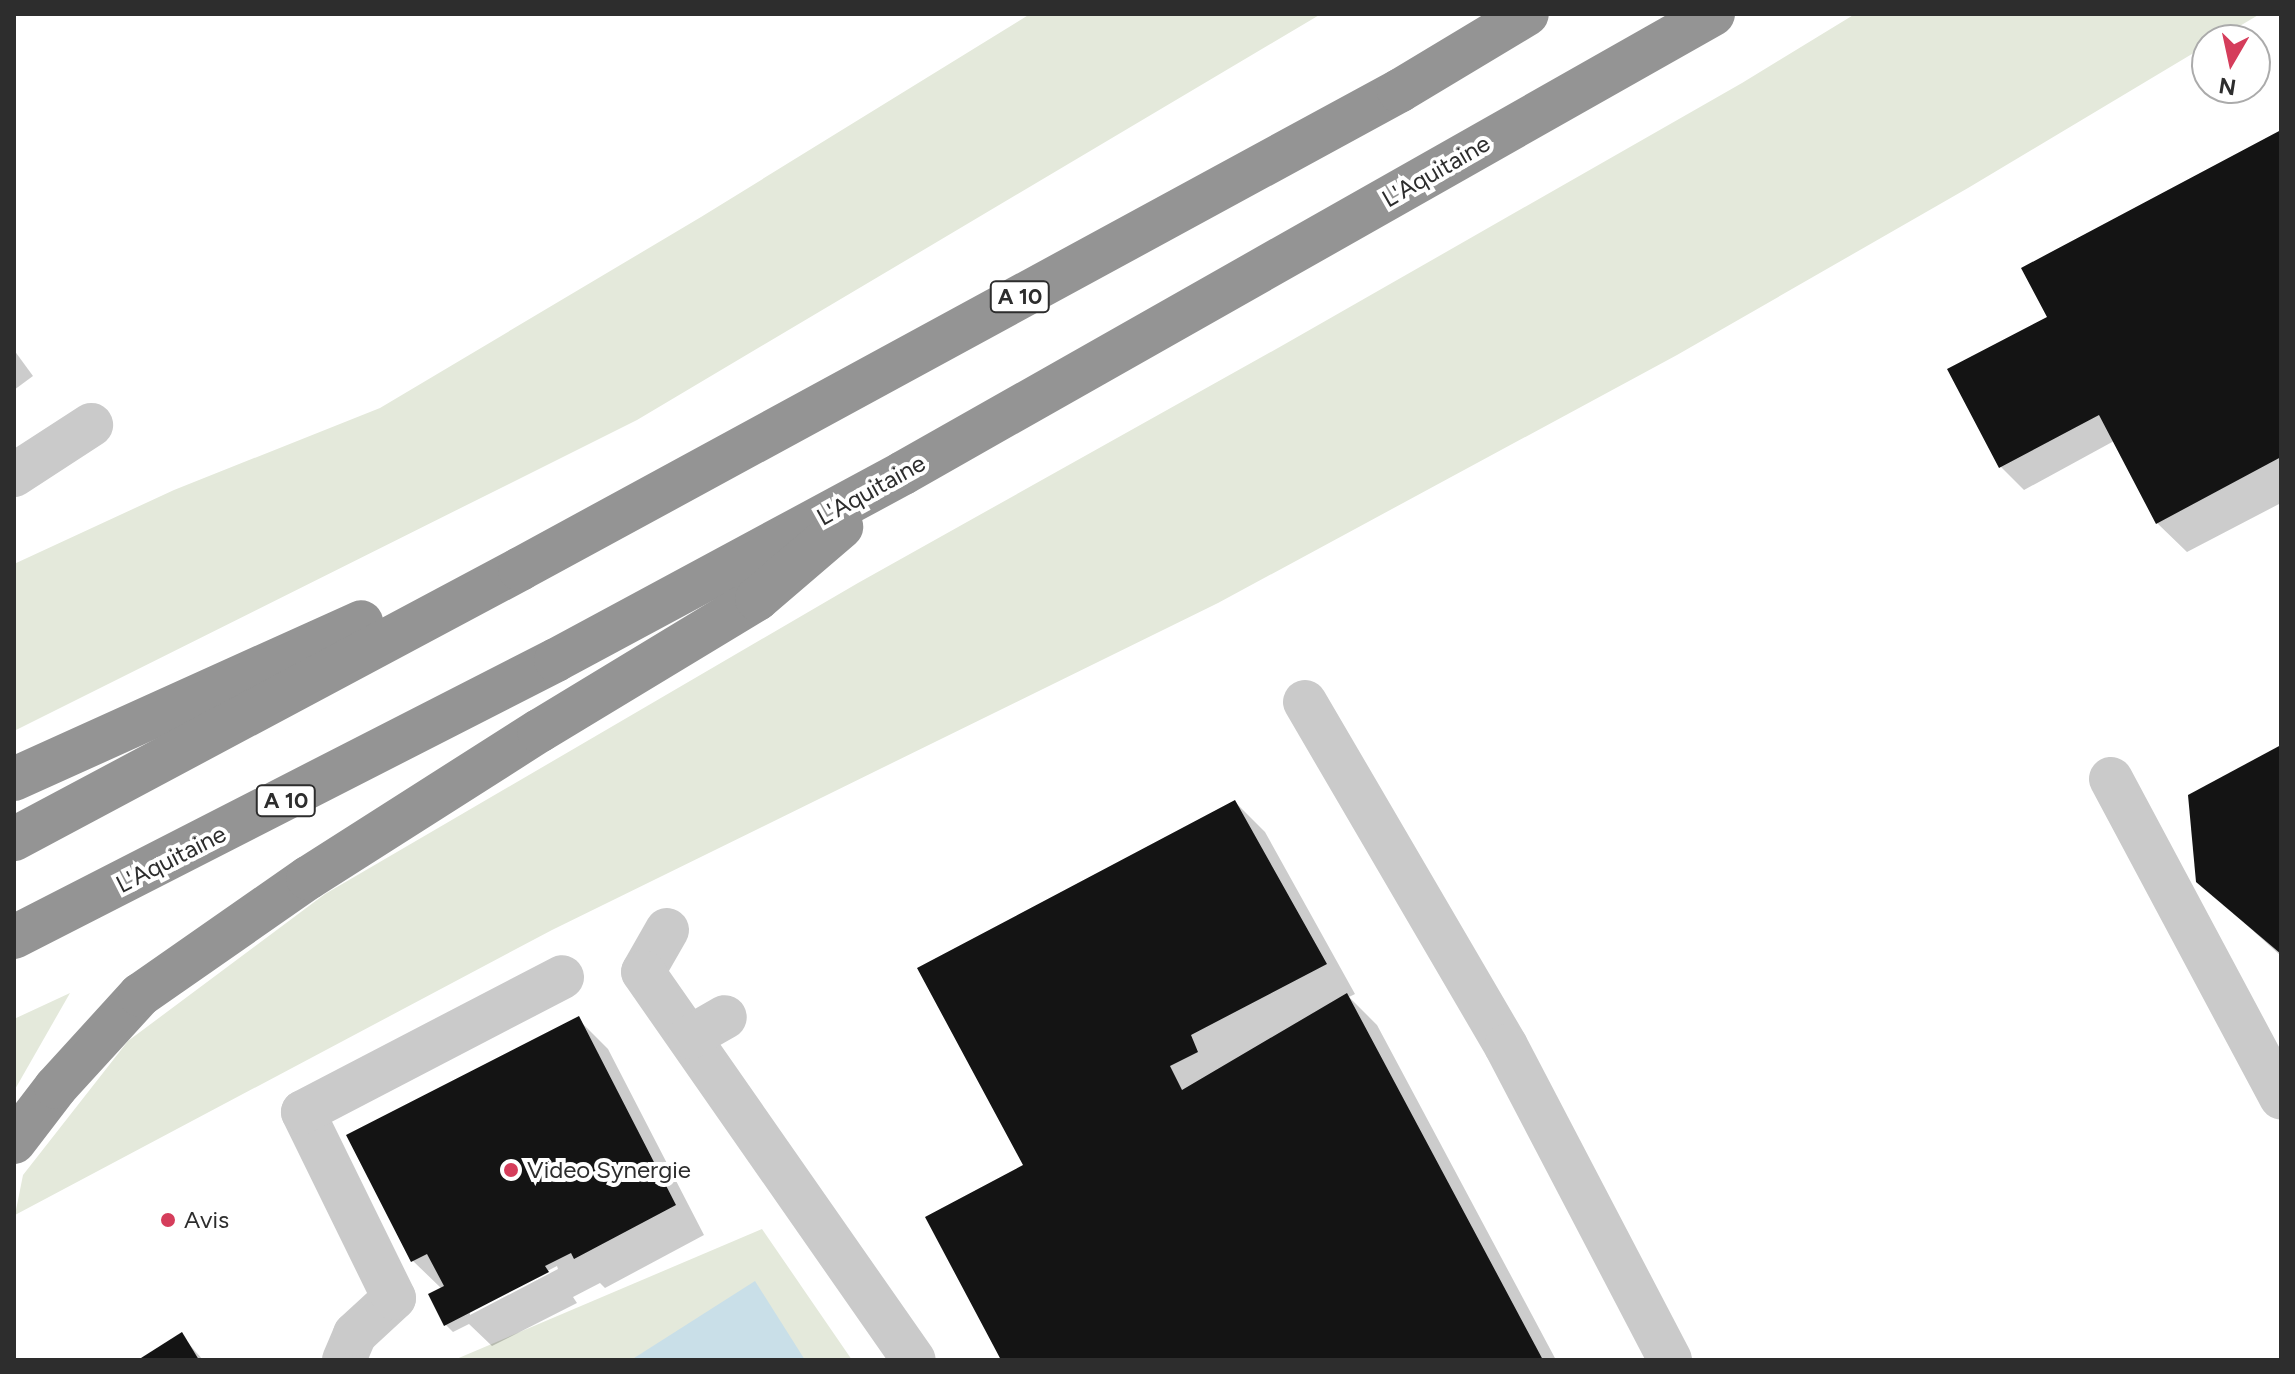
<!DOCTYPE html>
<html>
<head>
<meta charset="utf-8">
<style>
  body { margin:0 }
  #map { position:relative; width:2295px; height:1374px; overflow:hidden; background:#fff; font-family:Figtree,sans-serif }
  div>[style] { position:absolute }
  .green>* { inset:0; background:#e4e9db }
  .water>* { inset:0; background:#c9dfe8 }
  .shadow>* { inset:0; background:#0003 }
  .building>* { inset:0; background:#141414 }
  .minor>* { height:44px; margin:-22px; padding:0 22px; transform-origin:22px; border-radius:22px; background:#cacaca }
  .highway>* { height:44px; margin:-22px; padding:0 22px; transform-origin:22px; border-radius:22px; background:#949494 }
  .dots>* { width:22px; height:22px; translate:-50% -50%; box-sizing:border-box; border:4px solid #fff; border-radius:50% }
  span { translate:-50% -50%; white-space:nowrap; text-align:center; line-height:1.15; -webkit-text-stroke:8px #fff; paint-order:stroke }
  .shield-label span { padding:2px 6px; background:#fff; border:2px solid; border-radius:6px; -webkit-text-stroke-width:0 }
  .shield-label { font-size:22px; color:#2d2d2d; font-weight:700 }
  .street-label { font-size:24px; color:#2d2d2d }
  .poi-label { font-size:24px; color:#2d2d2d }
  .left { translate:0 -50%; text-align:left }
  .frame { position:absolute; inset:0; border:16px solid #2d2d2d; pointer-events:none }
  .north { position:absolute; left:2191px; top:24px; width:80px; height:80px; box-sizing:border-box; background:#fff; border:2px solid #ababab; border-radius:50%; rotate:189deg; font-size:22px; font-weight:700; line-height:32px; text-align:center; color:#2d2d2d }
  .north::after { content:''; display:block; margin:auto; width:28px; height:36px; background:#d53d5b; clip-path:polygon(50% 0,100% 100%,50% 72%,0 100%) }
</style>
</head>
<body>
<div id="map">
  <div class="green">
    <div style="clip-path:polygon(1030px 14px,1321px 14px,637px 420px,14px 731px,14px 564px,174px 490px,380px 408px,701px 217px)"></div>
    <div style="clip-path:polygon(1855px 14px,2260px 14px,2216px 40px,2207px 40px,2207px 45px,1968px 188px,1677px 355px,1218px 603px,552px 930px,15px 1215px,23px 1175px,128px 1041px,325px 894px,858px 583px,1285px 344px,1742px 83px)"></div>
    <div style="clip-path:polygon(70px 993px,14px 1091px,14px 1019px)"></div>
    <div style="clip-path:polygon(762px 1229px,852px 1360px,454px 1360px)"></div>
  </div>
  <div class="water">
    <div style="clip-path:polygon(755px 1281px,805px 1360px,631px 1360px)"></div>
  </div>
  <div class="shadow">
    <div style="clip-path:polygon(2281px 132px,2281px 503px,2187px 552px,2157px 523px,2114px 441px,2024px 490px,2001px 467px,1950px 370px,2046px 319px)"></div>
    <div style="clip-path:polygon(14px 350px,33px 376px,14px 390px)"></div>
    <div style="clip-path:polygon(2281px 747px,2281px 956px,2198px 881px)"></div>
    <div style="clip-path:polygon(1235px 802px,1265px 832px,1355px 994px,1349px 997px,1377px 1025px,1556px 1360px,1004px 1360px,1026px 1166px)"></div>
    <div style="clip-path:polygon(evenodd,578px 1019px,608px 1049px,704px 1235px,605px 1288px,600px 1283px,573px 1297px,577px 1303px,492px 1346px,469px 1324px,453px 1332px,446px 1325px,442px 1289px,413px 1261px,578px 1019px,557px 1266px,558px 1269px,470px 1315px,470px 1311px,557px 1266px)"></div>
    <div style="clip-path:polygon(181px 1335px,203px 1360px,145px 1360px)"></div>
  </div>
  <div class="building">
    <div style="clip-path:polygon(2281px 130px,2281px 457px,2156px 524px,2099px 415px,1999px 468px,1947px 369px,2047px 317px,2021px 268px)"></div>
    <div style="clip-path:polygon(2281px 745px,2281px 954px,2196px 882px,2188px 795px)"></div>
    <div style="clip-path:polygon(1235px 800px,1327px 964px,1191px 1035px,1198px 1052px,1170px 1066px,1182px 1090px,1347px 993px,1543px 1360px,1001px 1360px,925px 1217px,1023px 1165px,917px 968px)"></div>
    <div style="clip-path:polygon(579px 1016px,676px 1205px,574px 1259px,571px 1253px,545px 1266px,549px 1272px,444px 1326px,428px 1294px,444px 1286px,427px 1254px,411px 1262px,346px 1135px)"></div>
    <div style="clip-path:polygon(182px 1332px,199px 1360px,143px 1360px,141px 1358px)"></div>
  </div>
  <div class="minor">
    <div style="left:14px;top:475px;width:92px;rotate:-33deg"></div>
    <div style="left:1305px;top:702px;width:398px;rotate:59.7deg"></div>
    <div style="left:1506px;top:1046px;width:354px;rotate:62.4deg"></div>
    <div style="left:2111px;top:779px;width:361px;rotate:61.9deg"></div>
    <div style="left:667px;top:930px;width:48px;rotate:119.7deg"></div>
    <div style="left:643px;top:972px;width:473px;rotate:55.1deg"></div>
    <div style="left:690px;top:1037px;width:40px;rotate:-29.7deg"></div>
    <div style="left:344px;top:1360px;width:28px;rotate:-67deg"></div>
    <div style="left:355px;top:1334px;width:53px;rotate:-42.7deg"></div>
    <div style="left:394px;top:1298px;width:207px;rotate:-116.1deg"></div>
    <div style="left:303px;top:1112px;width:292px;rotate:-27.5deg"></div>
  </div>
  <div class="highway">
    <div style="left:14px;top:779px;width:381px;rotate:-24.3deg"></div>
    <div style="left:14px;top:839px;width:574px;rotate:-28.08deg"></div>
    <div style="left:520px;top:569px;width:1001px;rotate:-28.54deg"></div>
    <div style="left:1399px;top:91px;width:149px;rotate:-31deg"></div>
    <div style="left:14px;top:937px;width:609px;rotate:-27.07deg"></div>
    <div style="left:556px;top:660px;width:394px;rotate:-28.3deg"></div>
    <div style="left:903px;top:473px;width:931px;rotate:-29.54deg"></div>
    <div style="left:14px;top:1142px;width:69px;rotate:-52.6deg"></div>
    <div style="left:56px;top:1087px;width:125px;rotate:-47.6deg"></div>
    <div style="left:140px;top:995px;width:205px;rotate:-34.9deg"></div>
    <div style="left:308px;top:878px;width:274px;rotate:-32.5deg"></div>
    <div style="left:539px;top:731px;width:255px;rotate:-31.2deg"></div>
    <div style="left:757px;top:599px;width:111px;rotate:-40.6deg"></div>
  </div>
  <div class="dots">
    <div style="left:511px;top:1170px;background:#d53d5b"></div>
    <div style="left:168px;top:1220px;background:#d53d5b"></div>
  </div>
  <div class="shield-label">
    <span style="left:1020px;top:297px">A 10</span>
    <span style="left:286px;top:801px">A 10</span>
  </div>
  <div class="street-label">
    <span style="left:1436px;top:171px;rotate:-30deg">L'Aquitaine</span>
    <span style="left:871px;top:490px;rotate:-29deg">L'Aquitaine</span>
    <span style="left:171px;top:859px;rotate:-27deg">L'Aquitaine</span>
  </div>
  <div class="poi-label">
    <span class="left" style="left:527px;top:1170px">Video Synergie</span>
    <span class="left" style="left:184px;top:1220px">Avis</span>
  </div>
  <div class="frame"></div>
  <div class="north">N</div>
</div>
</body>
</html>
